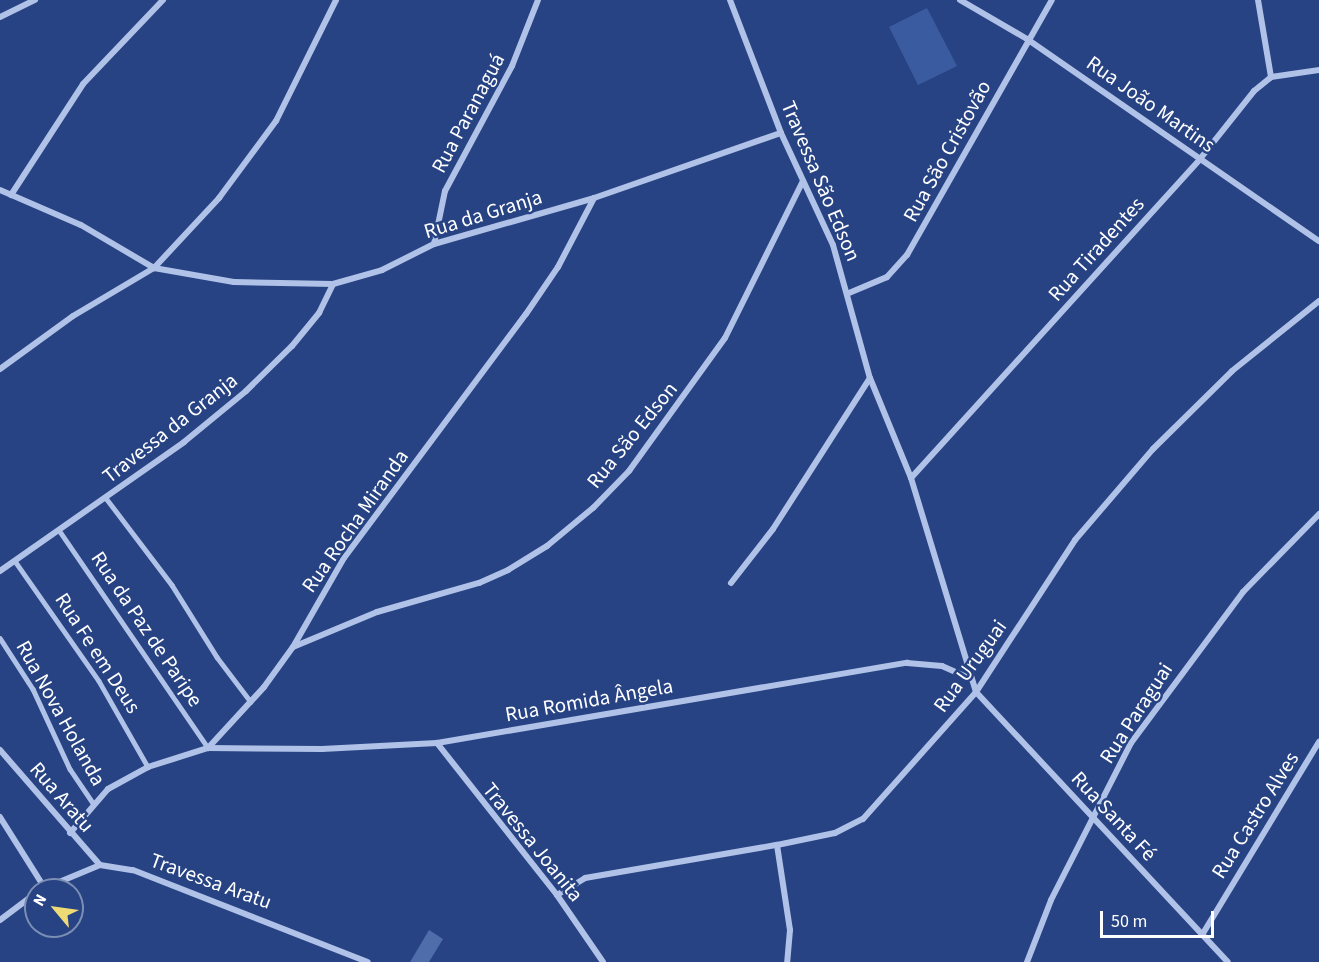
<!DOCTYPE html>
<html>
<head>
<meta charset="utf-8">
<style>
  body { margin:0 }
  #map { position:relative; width:1319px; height:962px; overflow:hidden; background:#274383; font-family:"Source Sans 3",sans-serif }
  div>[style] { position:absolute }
  .green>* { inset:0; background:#3b5ba0 }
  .building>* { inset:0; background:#4f6cab }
  .service>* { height:4.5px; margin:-2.25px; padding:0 2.25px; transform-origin:2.25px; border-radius:2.25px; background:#b0c2e7 }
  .minor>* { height:6px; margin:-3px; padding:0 3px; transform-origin:3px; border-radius:3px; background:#b0c2e7 }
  span { translate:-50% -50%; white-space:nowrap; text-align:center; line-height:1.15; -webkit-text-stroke:5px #274383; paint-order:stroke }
  .street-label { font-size:21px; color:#fff }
  .north { position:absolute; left:24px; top:878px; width:60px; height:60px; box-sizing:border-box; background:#274383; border:2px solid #7d8eb5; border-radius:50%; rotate:299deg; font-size:16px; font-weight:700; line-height:24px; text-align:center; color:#fff }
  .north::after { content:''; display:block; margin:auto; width:21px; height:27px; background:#efdb75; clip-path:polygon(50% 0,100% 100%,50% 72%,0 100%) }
  .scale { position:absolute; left:1100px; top:911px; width:114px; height:27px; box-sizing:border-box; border:3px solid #fff; border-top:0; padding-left:8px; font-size:18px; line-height:21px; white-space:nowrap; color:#fff; -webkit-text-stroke:4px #274383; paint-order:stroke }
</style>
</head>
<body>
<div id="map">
  <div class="green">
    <div style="clip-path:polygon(927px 8px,957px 66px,918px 85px,889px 27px)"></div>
  </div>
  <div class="building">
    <div style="clip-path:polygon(429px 930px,443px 939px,429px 962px,410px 962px)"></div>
  </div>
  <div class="service">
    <div style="left:106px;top:498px;width:109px;rotate:52.8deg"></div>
    <div style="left:172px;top:585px;width:85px;rotate:58deg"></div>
    <div style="left:217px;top:657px;width:56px;rotate:52.9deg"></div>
    <div style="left:59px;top:530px;width:264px;rotate:55.6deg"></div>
    <div style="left:15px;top:561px;width:146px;rotate:55deg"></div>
    <div style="left:99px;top:681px;width:99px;rotate:60.3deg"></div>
    <div style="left:0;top:638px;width:61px;rotate:57.1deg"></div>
    <div style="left:33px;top:689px;width:88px;rotate:65.2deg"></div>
    <div style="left:70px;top:769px;width:41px;rotate:55.9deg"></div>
  </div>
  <div class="minor">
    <div style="left:730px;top:0;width:142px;rotate:69deg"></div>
    <div style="left:781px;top:133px;width:123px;rotate:65.1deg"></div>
    <div style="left:833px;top:245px;width:138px;rotate:74.5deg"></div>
    <div style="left:870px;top:378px;width:108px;rotate:67.7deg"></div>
    <div style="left:911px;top:478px;width:224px;rotate:73.1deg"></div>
    <div style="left:976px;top:692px;width:369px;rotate:47deg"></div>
    <div style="left:960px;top:0;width:78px;rotate:30.2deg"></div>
    <div style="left:1027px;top:39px;width:355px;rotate:34.7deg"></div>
    <div style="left:1258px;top:0;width:78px;rotate:80.4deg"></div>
    <div style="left:0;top:17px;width:39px;rotate:-26deg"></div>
    <div style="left:0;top:190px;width:88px;rotate:23.4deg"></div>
    <div style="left:81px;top:225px;width:85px;rotate:30.5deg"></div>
    <div style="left:154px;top:268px;width:81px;rotate:9.9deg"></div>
    <div style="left:234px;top:282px;width:99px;rotate:1.2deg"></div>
    <div style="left:333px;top:284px;width:51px;rotate:-15.9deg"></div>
    <div style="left:382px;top:270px;width:58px;rotate:-26.6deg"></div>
    <div style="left:434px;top:244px;width:166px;rotate:-16deg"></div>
    <div style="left:594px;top:198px;width:198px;rotate:-19.2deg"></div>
    <div style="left:11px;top:195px;width:132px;rotate:-57deg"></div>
    <div style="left:83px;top:84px;width:116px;rotate:-46.4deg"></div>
    <div style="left:434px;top:244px;width:54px;rotate:-78.3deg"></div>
    <div style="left:445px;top:191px;width:142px;rotate:-61.8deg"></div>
    <div style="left:512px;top:66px;width:71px;rotate:-68.5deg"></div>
    <div style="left:849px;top:293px;width:41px;rotate:-22.8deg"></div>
    <div style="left:887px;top:277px;width:30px;rotate:-48deg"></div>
    <div style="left:907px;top:255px;width:293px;rotate:-60.4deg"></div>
    <div style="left:0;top:369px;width:90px;rotate:-36deg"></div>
    <div style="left:73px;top:316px;width:94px;rotate:-30.7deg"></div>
    <div style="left:154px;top:268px;width:96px;rotate:-47.1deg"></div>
    <div style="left:219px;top:198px;width:96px;rotate:-53.5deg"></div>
    <div style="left:276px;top:121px;width:135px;rotate:-63.6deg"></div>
    <div style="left:911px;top:478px;width:430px;rotate:-47.8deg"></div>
    <div style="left:1200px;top:159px;width:87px;rotate:-51.5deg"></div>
    <div style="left:1254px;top:91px;width:22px;rotate:-39deg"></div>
    <div style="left:1271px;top:77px;width:49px;rotate:-8.3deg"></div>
    <div style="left:0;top:571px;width:225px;rotate:-35deg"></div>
    <div style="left:184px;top:442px;width:80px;rotate:-39.4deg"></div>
    <div style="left:246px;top:391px;width:64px;rotate:-44.4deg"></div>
    <div style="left:292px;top:346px;width:43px;rotate:-50.7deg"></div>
    <div style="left:319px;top:313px;width:32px;rotate:-64deg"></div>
    <div style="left:731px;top:583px;width:68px;rotate:-52.1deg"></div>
    <div style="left:773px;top:529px;width:179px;rotate:-57.3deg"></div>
    <div style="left:293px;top:647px;width:91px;rotate:-22.6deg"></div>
    <div style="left:377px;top:612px;width:106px;rotate:-15.9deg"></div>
    <div style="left:479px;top:583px;width:32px;rotate:-24deg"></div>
    <div style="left:508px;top:570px;width:46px;rotate:-31.6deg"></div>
    <div style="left:547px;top:546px;width:60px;rotate:-39.6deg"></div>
    <div style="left:593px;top:508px;width:52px;rotate:-45.8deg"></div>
    <div style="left:629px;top:471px;width:164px;rotate:-54.2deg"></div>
    <div style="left:725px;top:338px;width:175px;rotate:-63.6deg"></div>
    <div style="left:437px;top:743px;width:194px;rotate:51.7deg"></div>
    <div style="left:557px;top:895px;width:81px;rotate:55.5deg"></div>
    <div style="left:208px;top:748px;width:114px;rotate:0.5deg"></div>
    <div style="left:322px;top:749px;width:115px;rotate:-3deg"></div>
    <div style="left:437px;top:743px;width:477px;rotate:-9.7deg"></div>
    <div style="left:907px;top:663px;width:35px;rotate:5deg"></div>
    <div style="left:942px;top:666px;width:32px;rotate:24deg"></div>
    <div style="left:0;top:750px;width:152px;rotate:49deg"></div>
    <div style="left:0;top:817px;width:83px;rotate:57.8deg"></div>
    <div style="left:70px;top:833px;width:58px;rotate:-49.2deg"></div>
    <div style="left:108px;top:789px;width:46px;rotate:-28.8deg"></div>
    <div style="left:148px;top:767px;width:63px;rotate:-17.6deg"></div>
    <div style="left:208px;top:748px;width:83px;rotate:-47.4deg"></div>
    <div style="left:264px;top:687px;width:49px;rotate:-54.1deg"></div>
    <div style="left:293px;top:647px;width:103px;rotate:-60.2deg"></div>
    <div style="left:344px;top:558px;width:304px;rotate:-53.3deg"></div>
    <div style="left:526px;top:314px;width:57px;rotate:-55.8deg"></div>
    <div style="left:558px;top:267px;width:78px;rotate:-62.4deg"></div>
    <div style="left:777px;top:845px;width:86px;rotate:81.3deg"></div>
    <div style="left:790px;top:930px;width:32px;rotate:95deg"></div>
    <div style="left:40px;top:890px;width:65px;rotate:-22.6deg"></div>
    <div style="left:100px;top:865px;width:33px;rotate:9deg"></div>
    <div style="left:133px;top:870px;width:252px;rotate:21.4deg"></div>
    <div style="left:557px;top:895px;width:33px;rotate:-31deg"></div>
    <div style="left:585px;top:878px;width:195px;rotate:-9.8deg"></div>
    <div style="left:777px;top:845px;width:59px;rotate:-11.7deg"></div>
    <div style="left:835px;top:833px;width:31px;rotate:-27deg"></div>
    <div style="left:863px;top:819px;width:170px;rotate:-48.3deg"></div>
    <div style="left:976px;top:692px;width:181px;rotate:-56.9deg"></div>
    <div style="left:1075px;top:540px;width:120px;rotate:-49.4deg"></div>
    <div style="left:1153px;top:449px;width:111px;rotate:-44.6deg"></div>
    <div style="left:1232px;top:371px;width:112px;rotate:-38.8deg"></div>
    <div style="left:0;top:920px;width:45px;rotate:-36.9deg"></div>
    <div style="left:1202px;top:935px;width:226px;rotate:-58.8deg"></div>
    <div style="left:1027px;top:962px;width:66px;rotate:-68.8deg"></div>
    <div style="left:1051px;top:900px;width:176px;rotate:-63deg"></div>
    <div style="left:1131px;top:743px;width:188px;rotate:-53.4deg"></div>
    <div style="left:1243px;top:592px;width:109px;rotate:-45.7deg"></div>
  </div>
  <div class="street-label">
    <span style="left:1151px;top:104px;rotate:35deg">Rua João Martins</span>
    <span style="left:468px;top:113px;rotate:-62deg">Rua Paranaguá</span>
    <span style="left:947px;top:151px;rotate:-61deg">Rua São Cristovão</span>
    <span style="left:821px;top:181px;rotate:67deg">Travessa São Edson</span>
    <span style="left:483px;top:214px;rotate:-17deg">Rua da Granja</span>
    <span style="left:1096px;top:249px;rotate:-48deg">Rua Tiradentes</span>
    <span style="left:170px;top:428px;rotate:-38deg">Travessa da Granja</span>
    <span style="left:632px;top:435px;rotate:-51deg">Rua São Edson</span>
    <span style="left:355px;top:521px;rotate:-55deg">Rua Rocha Miranda</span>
    <span style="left:147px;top:629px;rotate:56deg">Rua da Paz de Paripe</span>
    <span style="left:98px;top:653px;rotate:57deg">Rua Fe em Deus</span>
    <span style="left:970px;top:666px;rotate:-54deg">Rua Uruguai</span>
    <span style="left:589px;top:700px;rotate:-10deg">Rua Romida Ângela</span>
    <span style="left:61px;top:713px;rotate:61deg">Rua Nova Holanda</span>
    <span style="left:1136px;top:713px;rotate:-57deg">Rua Paraguai</span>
    <span style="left:62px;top:797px;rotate:49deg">Rua Aratu</span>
    <span style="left:1255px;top:815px;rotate:-58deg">Rua Castro Alves</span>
    <span style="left:1114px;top:816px;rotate:47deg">Rua Santa Fé</span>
    <span style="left:533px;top:842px;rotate:51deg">Travessa Joanita</span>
    <span style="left:211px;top:881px;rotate:20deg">Travessa Aratu</span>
  </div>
  <div class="north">N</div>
  <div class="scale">50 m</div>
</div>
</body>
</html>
